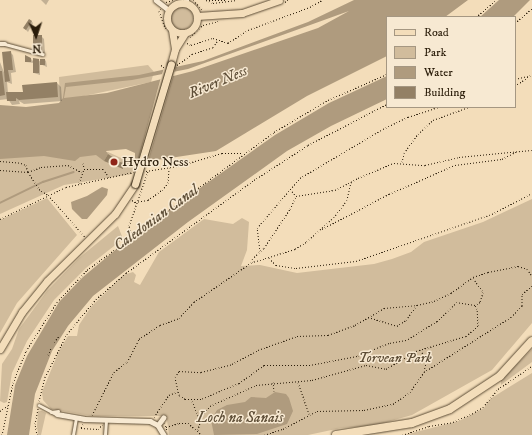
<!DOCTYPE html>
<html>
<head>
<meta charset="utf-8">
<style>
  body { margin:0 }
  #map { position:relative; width:532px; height:435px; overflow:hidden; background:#f3ddba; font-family:"IM FELL DW Pica",serif }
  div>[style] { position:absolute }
  .green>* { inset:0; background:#d1bc9c }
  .round { border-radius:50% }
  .water>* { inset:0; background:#af9b7e }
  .pier>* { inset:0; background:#f3ddba }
  .shadow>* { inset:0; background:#0003 }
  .stream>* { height:1.5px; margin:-0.75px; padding:0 0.75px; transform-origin:0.75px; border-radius:0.75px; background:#af9b7e }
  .building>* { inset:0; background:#938065 }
  .path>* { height:1px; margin-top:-0.5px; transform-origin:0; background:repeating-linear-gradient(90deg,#2a1c09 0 1px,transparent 0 3px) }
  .roads { filter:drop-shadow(0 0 1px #5c4c35) drop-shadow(0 0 1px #5c4c35) }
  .service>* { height:2.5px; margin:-1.25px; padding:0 1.25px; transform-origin:1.25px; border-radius:1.25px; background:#f7e9d2 }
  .minor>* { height:4.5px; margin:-2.25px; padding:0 2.25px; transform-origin:2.25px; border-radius:2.25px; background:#f7e9d2 }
  .primary>* { height:7px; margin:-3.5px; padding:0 3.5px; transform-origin:3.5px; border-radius:3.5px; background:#f3ddba }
  .primary>.ring { margin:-3.5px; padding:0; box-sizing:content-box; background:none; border:7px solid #f3ddba; border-radius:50% }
  .trunk>* { height:8px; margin:-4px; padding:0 4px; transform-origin:4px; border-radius:4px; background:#f3ddba }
  .bridges { filter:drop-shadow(0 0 1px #2a1c09) drop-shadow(0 0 1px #2a1c09) }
  .primary-bridge>* { height:7px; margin:-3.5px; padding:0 3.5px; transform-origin:3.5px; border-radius:3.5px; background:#f3ddba }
  .dots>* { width:11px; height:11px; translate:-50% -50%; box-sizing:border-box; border:2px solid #f7e9d2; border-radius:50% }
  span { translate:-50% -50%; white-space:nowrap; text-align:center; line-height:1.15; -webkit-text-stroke:3px #f7e9d2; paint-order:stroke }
  .poi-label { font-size:14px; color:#2a1c09 }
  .left { translate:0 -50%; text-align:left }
  .park-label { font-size:14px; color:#5c4c35; font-style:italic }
  .water-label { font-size:15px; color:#5f4f38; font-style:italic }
  .legend { position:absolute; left:386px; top:16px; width:130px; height:92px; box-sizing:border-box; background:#f7e9d2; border:1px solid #a59782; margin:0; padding:5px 7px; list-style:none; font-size:12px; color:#2a1c09 }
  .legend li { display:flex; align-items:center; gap:8px; height:20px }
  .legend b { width:20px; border:1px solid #a59782 }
  .north { position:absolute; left:16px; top:16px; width:40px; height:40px; -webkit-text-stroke:3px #f7e9d2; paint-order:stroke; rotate:177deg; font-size:11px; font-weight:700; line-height:16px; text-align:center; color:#2a1c09 }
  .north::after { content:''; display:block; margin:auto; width:14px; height:18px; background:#2a1c09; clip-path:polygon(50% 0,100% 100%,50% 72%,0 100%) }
</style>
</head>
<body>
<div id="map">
  <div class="green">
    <div class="round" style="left:169px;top:6px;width:24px;height:24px"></div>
    <div style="clip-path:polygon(148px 65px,154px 72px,151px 82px,60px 101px,59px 77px)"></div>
    <div style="clip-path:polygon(108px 152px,134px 164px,132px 174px,64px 185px,0 214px,0 157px)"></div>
    <div style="clip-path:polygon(47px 198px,77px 235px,17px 303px,0 333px,0 220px)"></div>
    <div style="clip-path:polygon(532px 199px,532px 323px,492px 370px,412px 415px,373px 426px,341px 428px,308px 435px,169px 435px,167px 420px,163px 416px,92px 416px,51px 409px,43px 400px,42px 392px,59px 351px,68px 336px,77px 336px,79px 325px,91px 307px,123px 275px,133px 272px,136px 275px,134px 282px,140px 285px,159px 252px,204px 219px,233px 224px,242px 218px,249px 222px,247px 250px,241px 266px,260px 265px,297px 273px,374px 264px,392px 259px,411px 252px,424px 242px,483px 222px)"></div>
    <div style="clip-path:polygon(118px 226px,123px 239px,86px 268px,54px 300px,27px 341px,12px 373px,7px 402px,4px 403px,0 401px,2px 364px,12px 349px,19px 329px,47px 291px,79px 258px)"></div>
    <div style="clip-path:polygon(532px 349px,532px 362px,501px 385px,501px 380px)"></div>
    <div style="clip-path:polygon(532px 373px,532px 435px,404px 435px,459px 421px,484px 408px,490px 399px)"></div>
    <div style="clip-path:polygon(38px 411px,42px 411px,46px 413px,41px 435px,38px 435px,37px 426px)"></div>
  </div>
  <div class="water">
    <div style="clip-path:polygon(evenodd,354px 0,468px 0,445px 17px,387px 17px,387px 56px,307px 96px,216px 151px,137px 163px,135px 163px,135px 153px,126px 149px,106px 151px,108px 154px,104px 161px,96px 155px,80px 157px,75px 161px,44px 156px,0 159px,0 105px,26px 107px,59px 103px,63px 98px,65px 83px,139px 75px,203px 61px,308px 22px,354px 0,349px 11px,318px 28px,193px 71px,107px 93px,64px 98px,66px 87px,132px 80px,188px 69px,349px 11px)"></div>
    <div style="clip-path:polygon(499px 0,530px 0,513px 17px,480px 17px)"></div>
    <div style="clip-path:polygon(387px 76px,387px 99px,331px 126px,287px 151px,188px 222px,93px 296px,68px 326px,52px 351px,35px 394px,29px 435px,7px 435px,15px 385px,27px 356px,59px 302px,83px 277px,132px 236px,275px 135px,329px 103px)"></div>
    <div style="clip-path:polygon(102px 187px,108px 189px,107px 195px,87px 219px,82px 219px,72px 209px,71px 202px,87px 196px)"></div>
    <div style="clip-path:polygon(275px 392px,286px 394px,289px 398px,293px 411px,287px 424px,257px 434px,214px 435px,211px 420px,217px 410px,227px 405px,245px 402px,251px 397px,266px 398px)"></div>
  </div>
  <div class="pier">
    <div style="clip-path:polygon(176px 66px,147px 164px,137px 165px,161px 77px,167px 76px,161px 77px,164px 68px)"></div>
  </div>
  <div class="shadow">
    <div style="clip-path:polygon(41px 0,49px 0,46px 5px)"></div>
    <div style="clip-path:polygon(31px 21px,33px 23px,28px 32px,24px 28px)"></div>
    <div style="clip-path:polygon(34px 36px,41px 36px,44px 39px,45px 53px,37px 53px,34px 50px)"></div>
    <div style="clip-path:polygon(10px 52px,13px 55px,16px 72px,11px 73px,12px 84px,7px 82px,8px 93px,24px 93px,57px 83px,61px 87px,62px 101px,24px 104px,19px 101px,20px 104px,12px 105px,8px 99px,0 100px,0 62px,5px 75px)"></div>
    <div style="clip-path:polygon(31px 59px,34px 62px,38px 60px,41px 62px,45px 60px,46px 61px,47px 67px,40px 64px,40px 75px,34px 73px,34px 63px,26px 62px)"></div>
  </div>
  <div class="stream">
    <div style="left:121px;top:163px;width:14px;rotate:-8deg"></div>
    <div style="left:0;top:203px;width:48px;rotate:-26deg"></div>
    <div style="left:43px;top:182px;width:32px;rotate:-18deg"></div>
  </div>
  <div class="building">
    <div style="clip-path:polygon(29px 19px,32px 21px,26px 30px,23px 28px)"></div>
    <div style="clip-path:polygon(33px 35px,42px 35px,42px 50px,33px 50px)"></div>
    <div style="clip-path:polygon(11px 51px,13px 70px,8px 70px,10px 81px,5px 82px,2px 52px)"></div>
    <div style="clip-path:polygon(25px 55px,31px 58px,31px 62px,25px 62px)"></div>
    <div style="clip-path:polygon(33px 58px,39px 59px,39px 73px,33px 73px)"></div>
    <div style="clip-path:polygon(40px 59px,45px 59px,45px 65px,40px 65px)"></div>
    <div style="clip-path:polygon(0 71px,2px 71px,5px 95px,0 96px)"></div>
    <div style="clip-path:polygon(57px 82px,58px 97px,19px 100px,16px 98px,16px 101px,7px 101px,6px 92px,23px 92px,22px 85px)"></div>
    <div style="clip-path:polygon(108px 154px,123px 164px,123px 169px,104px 161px)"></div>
  </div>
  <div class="path">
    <div style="left:193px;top:0;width:13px;rotate:45deg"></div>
    <div style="left:206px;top:0;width:8px;rotate:23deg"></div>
    <div style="left:213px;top:3px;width:24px;rotate:-7deg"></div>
    <div style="left:209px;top:0;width:17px"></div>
    <div style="left:166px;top:2px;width:7px;rotate:-16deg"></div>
    <div style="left:285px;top:2px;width:4px;rotate:-34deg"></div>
    <div style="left:161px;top:9px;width:3px;rotate:135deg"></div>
    <div style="left:159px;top:11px;width:20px;rotate:70deg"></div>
    <div style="left:476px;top:17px;width:26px;rotate:-40deg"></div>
    <div style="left:515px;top:23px;width:23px;rotate:-41deg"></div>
    <div style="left:190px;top:37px;width:18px;rotate:-43deg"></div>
    <div style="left:203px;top:25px;width:16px;rotate:-14deg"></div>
    <div style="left:187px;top:43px;width:4px;rotate:27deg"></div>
    <div style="left:191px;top:45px;width:23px;rotate:-18deg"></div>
    <div style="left:213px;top:38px;width:16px;rotate:18deg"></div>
    <div style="left:228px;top:43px;width:24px;rotate:-33deg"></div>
    <div style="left:248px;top:30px;width:66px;rotate:-20.4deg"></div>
    <div style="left:310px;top:7px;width:14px;rotate:-30deg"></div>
    <div style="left:161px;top:65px;width:4px;rotate:34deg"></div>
    <div style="left:177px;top:65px;width:19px;rotate:-36deg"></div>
    <div style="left:192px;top:54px;width:22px;rotate:-18deg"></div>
    <div style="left:213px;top:47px;width:9px;rotate:-54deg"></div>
    <div style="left:515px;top:79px;width:13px;rotate:-13deg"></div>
    <div style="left:515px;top:86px;width:21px;rotate:-35deg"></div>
    <div style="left:0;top:161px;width:21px;rotate:5deg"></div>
    <div style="left:21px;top:163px;width:5px;rotate:22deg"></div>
    <div style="left:26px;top:165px;width:7px;rotate:74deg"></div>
    <div style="left:28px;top:172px;width:14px;rotate:-21deg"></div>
    <div style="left:41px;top:167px;width:27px;rotate:-4deg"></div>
    <div style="left:68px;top:165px;width:15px;rotate:28deg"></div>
    <div style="left:402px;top:162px;width:9px;rotate:-77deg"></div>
    <div style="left:404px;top:153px;width:24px;rotate:-54deg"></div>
    <div style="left:418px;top:134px;width:21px;rotate:-43deg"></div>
    <div style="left:433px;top:120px;width:38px;rotate:-20deg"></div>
    <div style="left:83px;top:163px;width:5px;rotate:79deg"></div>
    <div style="left:0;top:170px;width:28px;rotate:4deg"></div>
    <div style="left:28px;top:172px;width:20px;rotate:57deg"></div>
    <div style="left:39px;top:189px;width:11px;rotate:34deg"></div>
    <div style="left:48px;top:195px;width:56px;rotate:48.6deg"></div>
    <div style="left:146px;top:171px;width:32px;rotate:-9deg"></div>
    <div style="left:178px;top:166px;width:46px;rotate:-16.5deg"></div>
    <div style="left:222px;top:153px;width:19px"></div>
    <div style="left:351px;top:182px;width:18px;rotate:103deg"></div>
    <div style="left:347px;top:200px;width:21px;rotate:127deg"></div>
    <div style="left:334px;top:217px;width:38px;rotate:138deg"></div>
    <div style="left:306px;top:242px;width:13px;rotate:148deg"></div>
    <div style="left:295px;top:249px;width:44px;rotate:162.8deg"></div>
    <div style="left:253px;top:262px;width:3px;rotate:-108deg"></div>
    <div style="left:252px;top:259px;width:16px;rotate:-43deg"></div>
    <div style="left:264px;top:248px;width:47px;rotate:-56.3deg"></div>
    <div style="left:290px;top:209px;width:14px;rotate:-65deg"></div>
    <div style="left:296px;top:196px;width:39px;rotate:-9deg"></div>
    <div style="left:335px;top:190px;width:18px;rotate:-27deg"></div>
    <div style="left:351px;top:182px;width:8px;rotate:-30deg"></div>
    <div style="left:358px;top:178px;width:39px;rotate:-23deg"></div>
    <div style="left:394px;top:163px;width:31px;rotate:4deg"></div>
    <div style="left:425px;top:165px;width:35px;rotate:-13deg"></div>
    <div style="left:459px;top:157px;width:73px;rotate:-5.5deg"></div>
    <div style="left:79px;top:183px;width:15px;rotate:-70deg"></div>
    <div style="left:84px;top:169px;width:19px"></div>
    <div style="left:103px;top:169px;width:10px;rotate:53deg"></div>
    <div style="left:290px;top:189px;width:9px;rotate:49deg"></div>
    <div style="left:132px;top:200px;width:4px;rotate:34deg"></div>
    <div style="left:135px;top:202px;width:13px;rotate:-9deg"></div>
    <div style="left:148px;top:200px;width:17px;rotate:-36deg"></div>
    <div style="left:162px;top:190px;width:9px;rotate:-49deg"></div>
    <div style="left:168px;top:183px;width:15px;rotate:-86deg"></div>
    <div style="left:0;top:219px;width:73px;rotate:-25.9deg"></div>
    <div style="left:66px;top:187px;width:69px;rotate:-12.6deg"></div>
    <div style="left:322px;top:229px;width:76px;rotate:-27.6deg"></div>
    <div style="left:389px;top:194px;width:72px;rotate:-23.7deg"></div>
    <div style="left:455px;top:165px;width:47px;rotate:-7.3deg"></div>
    <div style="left:502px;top:159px;width:18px;rotate:-27deg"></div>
    <div style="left:132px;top:236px;width:10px;rotate:-107deg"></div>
    <div style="left:129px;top:226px;width:58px;rotate:-70.9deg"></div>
    <div style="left:260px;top:251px;width:23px;rotate:-97deg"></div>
    <div style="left:257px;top:228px;width:66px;rotate:-49.3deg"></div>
    <div style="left:300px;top:178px;width:96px;rotate:-30.6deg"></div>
    <div style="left:383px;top:129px;width:28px;rotate:-26deg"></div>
    <div style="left:408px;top:117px;width:33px;rotate:-18deg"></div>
    <div style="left:269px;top:258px;width:10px;rotate:45deg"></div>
    <div style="left:276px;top:265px;width:20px;rotate:9deg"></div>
    <div style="left:296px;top:268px;width:60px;rotate:-6.7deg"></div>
    <div style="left:356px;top:261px;width:144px;rotate:-19.1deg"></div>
    <div style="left:492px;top:214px;width:45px;rotate:-27.7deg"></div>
    <div style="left:473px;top:278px;width:17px;rotate:54deg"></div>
    <div style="left:483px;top:292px;width:10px;rotate:107deg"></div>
    <div style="left:480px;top:302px;width:6px;rotate:149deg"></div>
    <div style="left:368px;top:317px;width:30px;rotate:17deg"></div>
    <div style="left:397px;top:326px;width:11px;rotate:-34deg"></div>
    <div style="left:406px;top:320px;width:19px;rotate:-54deg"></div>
    <div style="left:54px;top:342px;width:8px;rotate:-50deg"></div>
    <div style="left:420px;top:350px;width:11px;rotate:52deg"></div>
    <div style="left:427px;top:359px;width:12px;rotate:104deg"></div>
    <div style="left:48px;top:355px;width:8px;rotate:-67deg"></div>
    <div style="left:273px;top:382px;width:9px;rotate:84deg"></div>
    <div style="left:298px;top:382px;width:34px;rotate:71deg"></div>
    <div style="left:39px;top:401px;width:25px;rotate:-76deg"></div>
    <div style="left:45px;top:377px;width:48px;rotate:-62.9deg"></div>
    <div style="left:67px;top:334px;width:45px;rotate:-50.4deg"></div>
    <div style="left:96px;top:299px;width:40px;rotate:-41deg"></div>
    <div style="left:126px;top:273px;width:158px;rotate:-36deg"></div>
    <div style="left:254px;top:180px;width:64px;rotate:-32.9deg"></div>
    <div style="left:308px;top:145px;width:89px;rotate:-27.4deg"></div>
    <div style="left:192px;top:401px;width:21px;rotate:67deg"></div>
    <div style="left:0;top:411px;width:9px;rotate:-36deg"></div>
    <div style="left:92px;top:415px;width:48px;rotate:-62.9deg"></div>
    <div style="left:114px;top:372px;width:16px;rotate:-38deg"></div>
    <div style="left:127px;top:362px;width:26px;rotate:-62deg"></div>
    <div style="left:139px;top:339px;width:25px;rotate:-34deg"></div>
    <div style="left:160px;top:325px;width:20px;rotate:-20deg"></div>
    <div style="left:179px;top:318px;width:22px;rotate:-47deg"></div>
    <div style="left:194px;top:302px;width:70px;rotate:-34.6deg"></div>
    <div style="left:154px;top:417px;width:27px;rotate:-56deg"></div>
    <div style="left:169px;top:395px;width:9px;rotate:-21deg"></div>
    <div style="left:164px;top:423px;width:8px;rotate:67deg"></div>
    <div style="left:83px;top:424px;width:4px;rotate:117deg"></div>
    <div style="left:81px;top:428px;width:17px;rotate:3deg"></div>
    <div style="left:98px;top:429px;width:6px;rotate:-45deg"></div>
    <div style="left:166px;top:427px;width:14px;rotate:-17deg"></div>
    <div style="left:179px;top:423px;width:9px"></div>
    <div style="left:188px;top:423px;width:18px;rotate:41deg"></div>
    <div style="left:198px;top:430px;width:16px;rotate:-75deg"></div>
    <div style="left:202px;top:415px;width:12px;rotate:-48deg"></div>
    <div style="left:210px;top:406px;width:51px;rotate:-24.5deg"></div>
    <div style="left:256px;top:385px;width:56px;rotate:-5.1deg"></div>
    <div style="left:312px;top:380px;width:56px;rotate:-15.5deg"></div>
    <div style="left:366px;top:365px;width:20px;rotate:11deg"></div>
    <div style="left:386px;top:369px;width:35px;rotate:-31deg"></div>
    <div style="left:416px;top:351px;width:52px;rotate:-16.7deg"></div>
    <div style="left:466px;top:336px;width:16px;rotate:-40deg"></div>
    <div style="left:478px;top:326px;width:17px;rotate:-93deg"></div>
    <div style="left:477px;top:309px;width:4px;rotate:-117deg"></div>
    <div style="left:475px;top:305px;width:18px;rotate:-171deg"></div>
    <div style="left:457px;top:302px;width:28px;rotate:136deg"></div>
    <div style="left:437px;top:321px;width:36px;rotate:148deg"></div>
    <div style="left:406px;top:340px;width:17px;rotate:170deg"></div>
    <div style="left:389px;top:343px;width:35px;rotate:158deg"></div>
    <div style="left:357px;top:356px;width:48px;rotate:169.2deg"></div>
    <div style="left:310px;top:365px;width:46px;rotate:180deg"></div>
    <div style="left:264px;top:365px;width:31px;rotate:144deg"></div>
    <div style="left:239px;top:383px;width:41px;rotate:157.2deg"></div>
    <div style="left:201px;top:399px;width:16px;rotate:180deg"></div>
    <div style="left:185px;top:399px;width:7px;rotate:-146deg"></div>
    <div style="left:179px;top:395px;width:18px;rotate:-103deg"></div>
    <div style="left:175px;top:377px;width:7px;rotate:-56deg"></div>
    <div style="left:179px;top:371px;width:22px;rotate:3deg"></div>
    <div style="left:201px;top:372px;width:32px;rotate:-14deg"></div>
    <div style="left:232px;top:364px;width:30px;rotate:-28deg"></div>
    <div style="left:258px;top:350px;width:41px;rotate:-19.7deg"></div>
    <div style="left:297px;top:336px;width:31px;rotate:-2deg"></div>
    <div style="left:328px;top:335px;width:29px;rotate:-20deg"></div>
    <div style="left:355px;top:325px;width:34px;rotate:-30deg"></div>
    <div style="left:384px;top:308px;width:33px;rotate:-5deg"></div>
    <div style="left:417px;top:305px;width:17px;rotate:-13deg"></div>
    <div style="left:434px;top:301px;width:19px;rotate:-25deg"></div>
    <div style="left:451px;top:293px;width:27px;rotate:-36deg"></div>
    <div style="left:473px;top:277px;width:16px;rotate:-18deg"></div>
    <div style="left:488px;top:272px;width:31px;rotate:-11deg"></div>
    <div style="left:518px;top:266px;width:9px;rotate:18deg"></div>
    <div style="left:527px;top:269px;width:9px;rotate:54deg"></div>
    <div style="left:2px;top:435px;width:53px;rotate:-78.1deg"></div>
    <div style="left:13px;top:383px;width:35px;rotate:-68deg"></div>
    <div style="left:26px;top:351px;width:58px;rotate:-57.7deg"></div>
    <div style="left:57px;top:302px;width:44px;rotate:-46.8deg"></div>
    <div style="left:87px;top:270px;width:232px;rotate:-36.4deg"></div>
    <div style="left:274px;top:132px;width:63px;rotate:-30.7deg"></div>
    <div style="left:328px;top:100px;width:64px;rotate:-23.8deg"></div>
    <div style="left:37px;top:435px;width:11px;rotate:-100deg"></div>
    <div style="left:35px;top:424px;width:16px;rotate:-79deg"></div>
    <div style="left:264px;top:435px;width:20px;rotate:-18deg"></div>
    <div style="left:283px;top:429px;width:38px;rotate:-28deg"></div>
    <div style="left:317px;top:411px;width:47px;rotate:-1.2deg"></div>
    <div style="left:364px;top:410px;width:30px;rotate:-12deg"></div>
    <div style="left:393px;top:404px;width:21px;rotate:-35deg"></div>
    <div style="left:410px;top:392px;width:24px;rotate:-55deg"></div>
    <div style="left:424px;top:372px;width:103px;rotate:-32.3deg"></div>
    <div style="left:511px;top:317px;width:16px;rotate:-45deg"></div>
    <div style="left:522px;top:306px;width:12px;rotate:-90deg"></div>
    <div style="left:522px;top:294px;width:13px;rotate:-39deg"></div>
    <div style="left:402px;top:435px;width:28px;rotate:-18deg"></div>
    <div style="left:429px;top:426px;width:24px;rotate:-9deg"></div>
    <div style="left:453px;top:422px;width:24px;rotate:-24deg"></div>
    <div style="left:475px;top:412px;width:9px;rotate:-32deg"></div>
    <div style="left:483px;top:407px;width:23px;rotate:-50deg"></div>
    <div style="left:498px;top:389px;width:41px;rotate:-34.1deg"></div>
  </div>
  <div class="roads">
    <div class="service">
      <div style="left:5px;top:44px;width:39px;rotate:15deg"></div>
      <div style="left:39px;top:405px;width:19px;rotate:28deg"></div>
      <div style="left:51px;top:412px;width:7px;rotate:-8deg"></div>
      <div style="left:73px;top:435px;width:17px;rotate:-80deg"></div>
      <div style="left:105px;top:435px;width:15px;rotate:-86deg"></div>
    </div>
    <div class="minor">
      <div style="left:156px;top:0;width:16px;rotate:38deg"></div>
      <div style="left:186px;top:3px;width:3px;rotate:-90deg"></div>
      <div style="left:0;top:44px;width:5px"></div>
      <div style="left:57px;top:414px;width:27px;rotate:10deg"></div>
      <div style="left:84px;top:419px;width:66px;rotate:1.7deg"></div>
      <div style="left:150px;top:421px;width:9px;rotate:27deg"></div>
      <div style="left:158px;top:425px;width:12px;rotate:59deg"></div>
      <div style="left:158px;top:425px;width:9px;rotate:-54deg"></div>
    </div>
    <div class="primary">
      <div class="ring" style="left:167px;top:3px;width:23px;height:23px"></div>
      <div style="left:197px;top:16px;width:45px;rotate:-3.8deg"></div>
      <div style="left:242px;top:13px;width:39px;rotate:-19deg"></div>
      <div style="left:172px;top:30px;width:19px;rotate:81deg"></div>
      <div style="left:171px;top:64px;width:16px;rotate:-75deg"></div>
      <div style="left:175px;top:49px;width:19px;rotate:-58deg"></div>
      <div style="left:0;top:349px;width:43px;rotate:-59.3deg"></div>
      <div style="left:22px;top:312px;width:40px;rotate:-51deg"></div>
      <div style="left:47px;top:281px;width:95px;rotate:-44.6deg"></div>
      <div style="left:115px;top:214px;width:36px;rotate:-56deg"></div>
    </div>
    <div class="trunk">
      <div style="left:336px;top:435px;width:77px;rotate:-9deg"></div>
      <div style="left:412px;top:423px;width:40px;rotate:-20.2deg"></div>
      <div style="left:450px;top:409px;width:60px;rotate:-33.4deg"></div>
      <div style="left:500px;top:376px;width:47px;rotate:-47.6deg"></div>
    </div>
  </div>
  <div class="bridges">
    <div class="primary-bridge">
      <div style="left:135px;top:184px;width:125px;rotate:-73.3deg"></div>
    </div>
  </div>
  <div class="dots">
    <div style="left:114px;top:162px;background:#8f2418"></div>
  </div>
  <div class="poi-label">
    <span class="left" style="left:122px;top:162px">Hydro Ness</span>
  </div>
  <div class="park-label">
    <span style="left:395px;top:358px">Torvean Park</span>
  </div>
  <div class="water-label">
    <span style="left:218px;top:82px;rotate:-23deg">River Ness</span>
    <span style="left:156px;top:218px;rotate:-36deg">Caledonian Canal</span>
    <span style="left:240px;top:418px">Loch na Sanais</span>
  </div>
  <ul class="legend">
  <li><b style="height:5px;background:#f3ddba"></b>Road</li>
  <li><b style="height:11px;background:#d1bc9c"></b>Park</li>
  <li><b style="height:11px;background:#af9b7e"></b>Water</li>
  <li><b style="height:11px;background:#938065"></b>Building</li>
  </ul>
  <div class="north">N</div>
</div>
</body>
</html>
